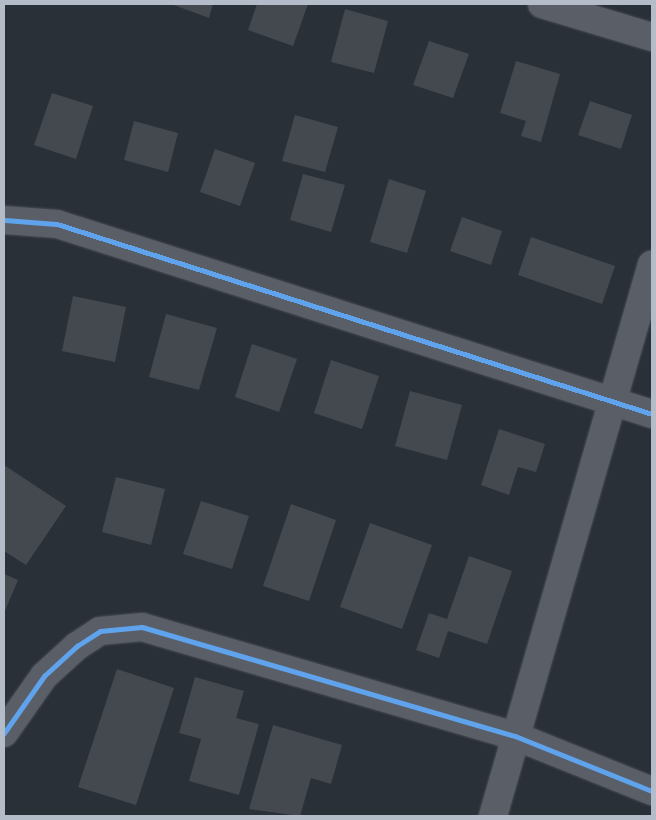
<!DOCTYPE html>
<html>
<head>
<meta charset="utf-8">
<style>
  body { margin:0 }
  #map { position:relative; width:656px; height:820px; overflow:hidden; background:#2a3038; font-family:Karla,sans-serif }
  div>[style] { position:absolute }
  .building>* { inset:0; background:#444950 }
  .roads { filter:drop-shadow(0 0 1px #484c53) drop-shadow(0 0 1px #484c53) }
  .minor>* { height:28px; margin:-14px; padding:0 14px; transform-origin:14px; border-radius:14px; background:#5a5e66 }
  .cycleway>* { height:5px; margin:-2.5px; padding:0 2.5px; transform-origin:2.5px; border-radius:2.5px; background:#60a3ed }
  span { translate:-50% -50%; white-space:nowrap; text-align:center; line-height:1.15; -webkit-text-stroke:4px #1d2633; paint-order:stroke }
  .frame { position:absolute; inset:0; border:5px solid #b4bcc9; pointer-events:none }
</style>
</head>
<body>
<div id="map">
  <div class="building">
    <div style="clip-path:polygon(171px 4px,213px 4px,209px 18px)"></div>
    <div style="clip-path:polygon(257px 4px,308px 4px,293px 46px,248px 30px)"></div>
    <div style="clip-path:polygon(345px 9px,388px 21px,374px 73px,331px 62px)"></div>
    <div style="clip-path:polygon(429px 41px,469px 54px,453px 98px,413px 85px)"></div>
    <div style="clip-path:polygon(516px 61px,560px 74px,541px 142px,521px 136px,526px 121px,500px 113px)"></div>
    <div style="clip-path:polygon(52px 93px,93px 106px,76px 159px,34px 145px)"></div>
    <div style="clip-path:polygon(590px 101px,632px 115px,621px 149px,578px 135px)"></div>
    <div style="clip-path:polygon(295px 115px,338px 127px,325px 172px,282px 161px)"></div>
    <div style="clip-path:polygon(134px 121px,178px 133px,168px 172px,124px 160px)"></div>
    <div style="clip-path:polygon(215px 149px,255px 163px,240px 206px,200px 192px)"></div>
    <div style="clip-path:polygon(303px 174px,345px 185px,331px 232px,290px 220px)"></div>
    <div style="clip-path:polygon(389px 179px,426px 191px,407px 253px,370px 242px)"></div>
    <div style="clip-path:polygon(462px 217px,502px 231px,491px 265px,450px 251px)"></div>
    <div style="clip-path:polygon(531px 237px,615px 266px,602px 304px,518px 275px)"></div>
    <div style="clip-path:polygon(73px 296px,126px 307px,115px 362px,62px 351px)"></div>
    <div style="clip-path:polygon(166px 314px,217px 328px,199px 390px,149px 377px)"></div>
    <div style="clip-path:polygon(252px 344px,297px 359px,279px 412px,235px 397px)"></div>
    <div style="clip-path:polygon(331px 360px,379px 376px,362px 429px,314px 413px)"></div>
    <div style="clip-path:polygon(410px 391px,462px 405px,447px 460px,395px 446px)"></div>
    <div style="clip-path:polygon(499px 429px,545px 444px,536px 472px,518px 467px,509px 495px,481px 485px)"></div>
    <div style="clip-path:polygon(4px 465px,66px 506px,26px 565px,4px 551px)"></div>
    <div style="clip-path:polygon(116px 477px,165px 489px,151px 545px,102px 532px)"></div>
    <div style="clip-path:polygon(201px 501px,249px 516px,232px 569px,183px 554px)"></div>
    <div style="clip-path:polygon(291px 504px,336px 520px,309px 601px,263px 586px)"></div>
    <div style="clip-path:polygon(370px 523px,432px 545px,402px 629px,340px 607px)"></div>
    <div style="clip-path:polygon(469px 556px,512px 571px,487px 644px,448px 631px,439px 658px,416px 650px,429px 613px,447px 619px)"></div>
    <div style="clip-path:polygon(4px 574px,18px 580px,4px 613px)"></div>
    <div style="clip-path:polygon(117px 669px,174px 688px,136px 805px,78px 787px)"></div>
    <div style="clip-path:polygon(195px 677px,244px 691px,236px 718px,259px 724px,239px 795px,189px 781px,201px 739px,179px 733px)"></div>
    <div style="clip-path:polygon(273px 725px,342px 745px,331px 784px,311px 778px,300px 816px,249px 809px)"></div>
  </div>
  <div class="roads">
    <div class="minor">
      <div style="left:542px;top:4px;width:115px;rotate:16.7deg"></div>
      <div style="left:4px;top:220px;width:53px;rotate:4.3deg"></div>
      <div style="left:57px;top:224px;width:625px;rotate:17.71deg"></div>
      <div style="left:4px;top:733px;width:70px;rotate:-54.9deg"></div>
      <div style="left:44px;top:676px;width:45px;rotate:-42.3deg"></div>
      <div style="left:77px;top:646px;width:27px;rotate:-33deg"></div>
      <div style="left:100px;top:631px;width:42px;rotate:-5.4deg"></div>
      <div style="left:142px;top:627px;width:389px;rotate:16.3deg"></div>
      <div style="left:515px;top:736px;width:148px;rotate:21.9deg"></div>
      <div style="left:493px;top:816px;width:574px;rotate:-73.93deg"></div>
    </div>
  </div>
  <div class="cycleway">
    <div style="left:4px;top:220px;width:53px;rotate:4.3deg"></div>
    <div style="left:57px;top:224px;width:625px;rotate:17.71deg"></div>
    <div style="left:4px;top:733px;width:70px;rotate:-54.9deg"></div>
    <div style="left:44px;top:676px;width:45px;rotate:-42.3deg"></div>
    <div style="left:77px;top:646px;width:27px;rotate:-33deg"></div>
    <div style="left:100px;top:631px;width:42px;rotate:-5.4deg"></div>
    <div style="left:142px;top:627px;width:389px;rotate:16.3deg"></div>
    <div style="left:515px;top:736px;width:148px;rotate:21.9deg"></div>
  </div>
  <div class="frame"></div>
</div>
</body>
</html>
